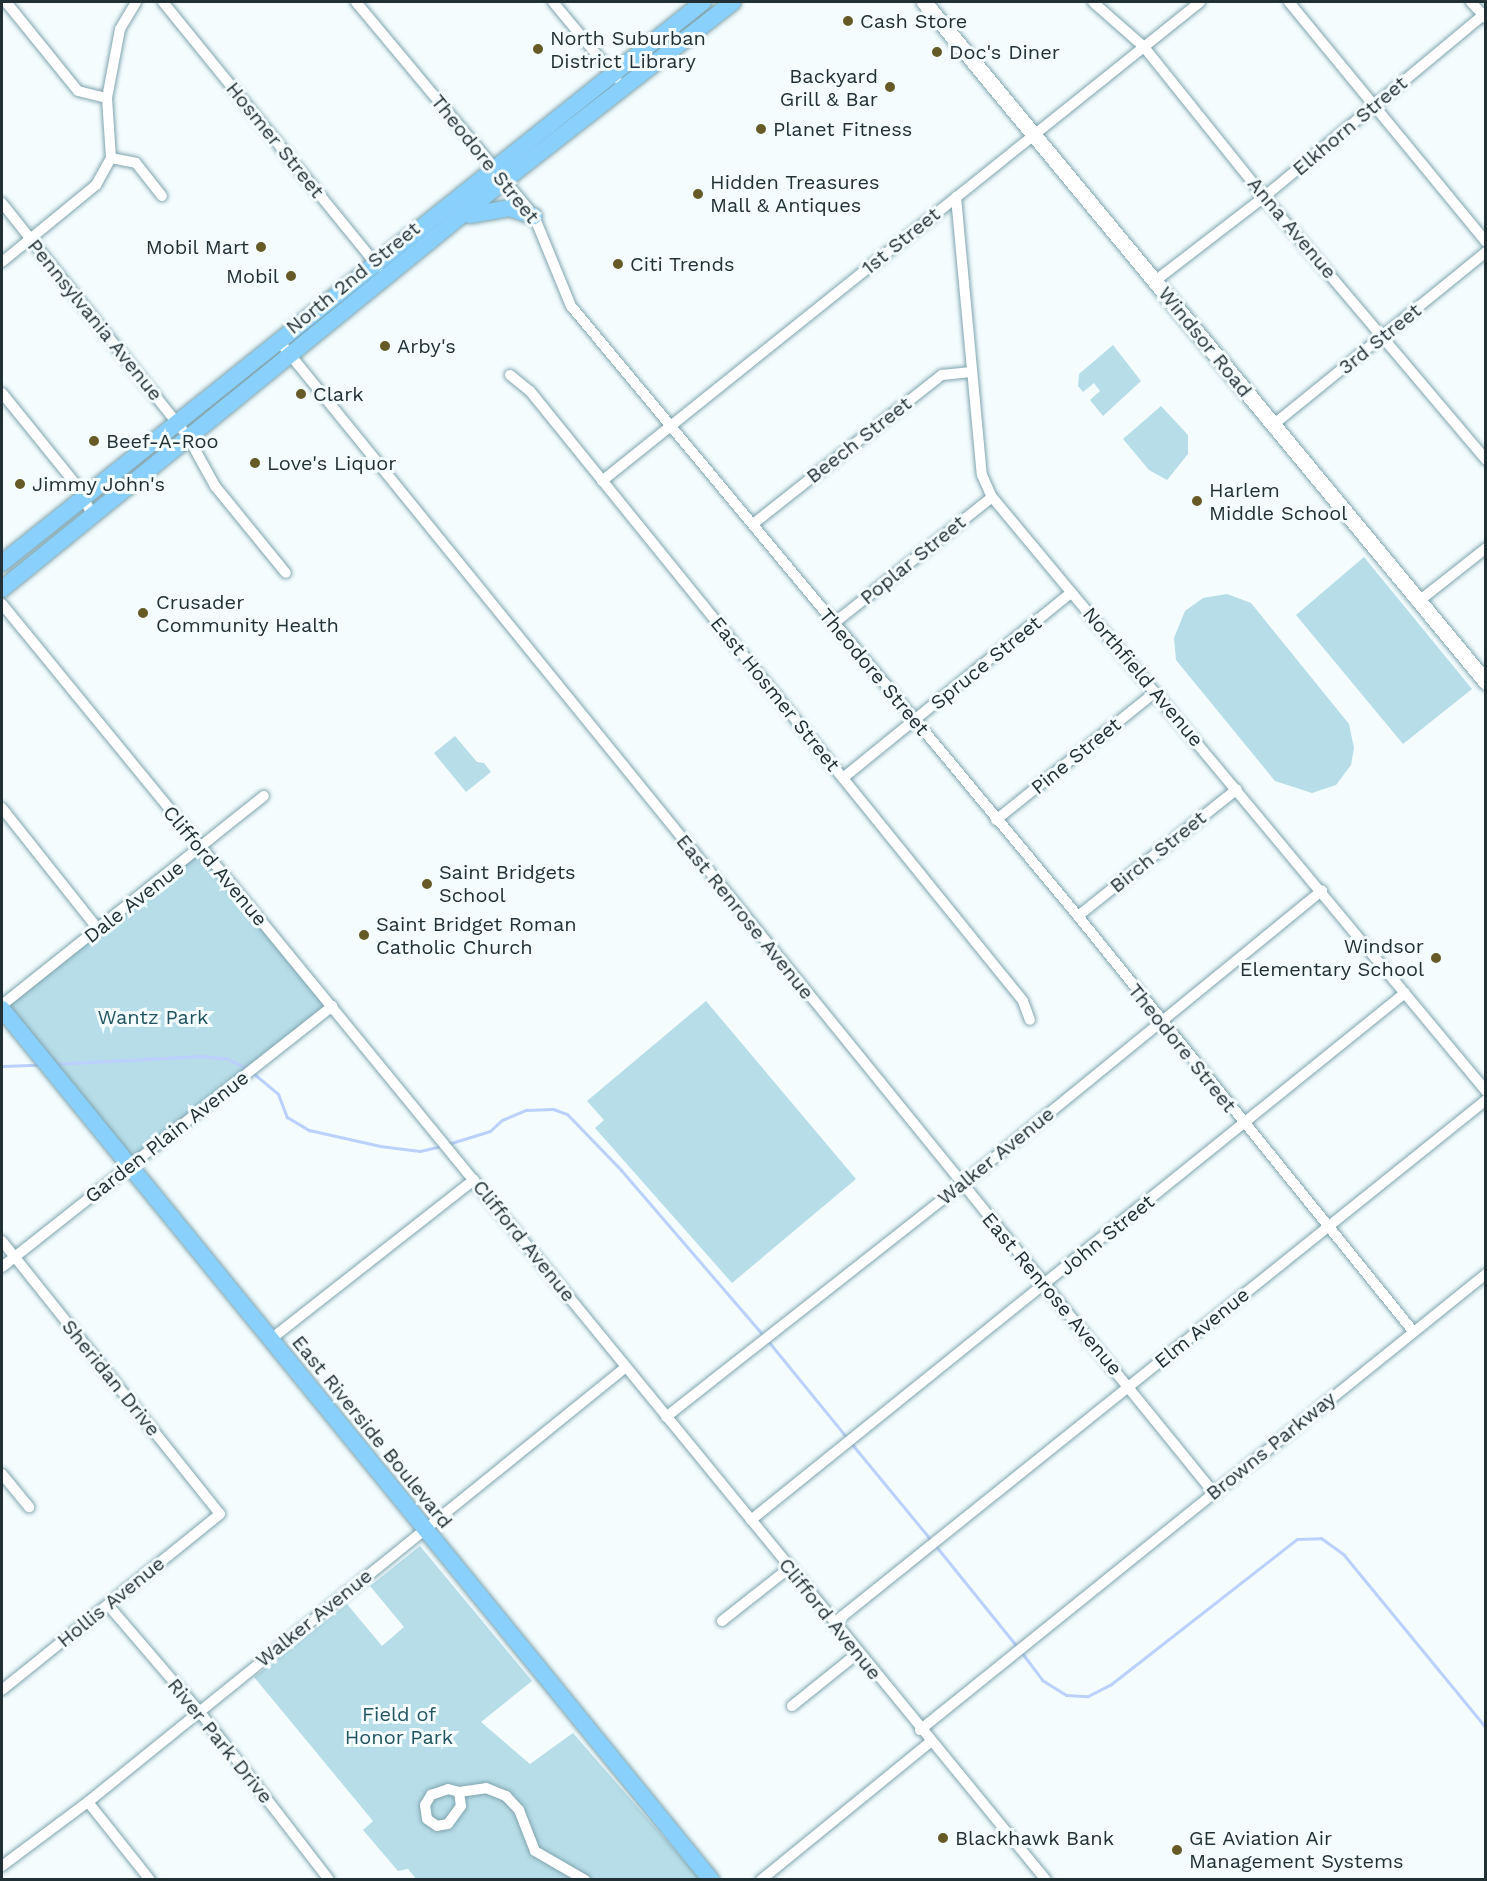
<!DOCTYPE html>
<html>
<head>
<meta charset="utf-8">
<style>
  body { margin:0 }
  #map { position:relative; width:1487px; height:1881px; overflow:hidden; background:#f4fcfe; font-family:"Work Sans",sans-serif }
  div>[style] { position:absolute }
  .green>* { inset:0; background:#b7dde8 }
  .stream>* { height:3px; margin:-1.5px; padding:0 1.5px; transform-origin:1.5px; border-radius:1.5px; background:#bbd0fd }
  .roads { filter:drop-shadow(0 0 2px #7fa4ae) drop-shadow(0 0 2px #7fa4ae) }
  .street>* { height:10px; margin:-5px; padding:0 5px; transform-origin:5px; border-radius:5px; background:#fff }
  .secondary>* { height:15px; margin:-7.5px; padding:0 7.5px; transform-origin:7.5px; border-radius:7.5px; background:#fff }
  .primary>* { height:16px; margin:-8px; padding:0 8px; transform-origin:8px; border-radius:8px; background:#8ad0fc }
  .dots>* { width:16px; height:16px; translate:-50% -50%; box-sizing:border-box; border:3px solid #f4fcfe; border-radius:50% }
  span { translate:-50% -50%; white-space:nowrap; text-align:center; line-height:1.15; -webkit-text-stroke:6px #f4fcfe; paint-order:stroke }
  .poi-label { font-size:20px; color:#213034 }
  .left { translate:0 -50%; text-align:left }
  .right { translate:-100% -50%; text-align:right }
  .street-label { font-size:20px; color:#213034 }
  .park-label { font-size:20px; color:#205461 }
  .frame { position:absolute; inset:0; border:3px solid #213034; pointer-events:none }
</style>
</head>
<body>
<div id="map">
  <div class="green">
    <div style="clip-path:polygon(1113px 345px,1141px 381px,1103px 416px,1090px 400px,1100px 391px,1094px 383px,1083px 392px,1078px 386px,1079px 374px)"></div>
    <div style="clip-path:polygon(1161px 406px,1188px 435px,1188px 454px,1167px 480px,1149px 470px,1123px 439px)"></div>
    <div style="clip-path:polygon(1364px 557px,1472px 689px,1403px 744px,1296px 615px)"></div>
    <div style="clip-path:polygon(1227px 594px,1251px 603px,1349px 724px,1354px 748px,1351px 765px,1336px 785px,1312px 793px,1275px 781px,1176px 660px,1174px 638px,1185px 611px,1203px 598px)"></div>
    <div style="clip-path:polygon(455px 736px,477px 762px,484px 763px,491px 772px,466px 792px,434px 753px)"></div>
    <div style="clip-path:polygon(201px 850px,332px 1006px,128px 1166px,2px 1005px)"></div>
    <div style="clip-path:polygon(706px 1001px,856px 1179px,732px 1283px,595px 1128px,604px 1120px,587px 1101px)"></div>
    <div style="clip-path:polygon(420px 1546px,532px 1681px,481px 1722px,530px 1764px,573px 1733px,700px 1879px,417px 1880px,408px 1869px,398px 1871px,363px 1830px,373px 1821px,254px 1677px,347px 1604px,382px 1646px,404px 1627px,370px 1586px)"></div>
  </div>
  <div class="stream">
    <div style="left:54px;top:1064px;width:147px;rotate:-3.1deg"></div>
    <div style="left:201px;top:1056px;width:27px;rotate:6deg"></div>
    <div style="left:228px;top:1059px;width:22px;rotate:27deg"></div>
    <div style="left:2px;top:1066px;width:36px;rotate:-2deg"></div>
    <div style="left:253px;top:1073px;width:33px;rotate:40deg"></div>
    <div style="left:278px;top:1094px;width:25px;rotate:69deg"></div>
    <div style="left:287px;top:1117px;width:26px;rotate:31deg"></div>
    <div style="left:309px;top:1130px;width:73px;rotate:12.7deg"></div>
    <div style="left:380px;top:1146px;width:40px;rotate:7.1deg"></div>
    <div style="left:420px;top:1151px;width:23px;rotate:-13deg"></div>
    <div style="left:448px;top:1144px;width:44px;rotate:-17.2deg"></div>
    <div style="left:490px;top:1131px;width:16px;rotate:-43deg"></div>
    <div style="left:502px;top:1120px;width:26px;rotate:-23deg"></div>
    <div style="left:526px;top:1110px;width:27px;rotate:-2deg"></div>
    <div style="left:553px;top:1109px;width:15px;rotate:20deg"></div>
    <div style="left:567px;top:1114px;width:78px;rotate:46deg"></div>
    <div style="left:621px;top:1170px;width:219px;rotate:49.3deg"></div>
    <div style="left:768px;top:1341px;width:125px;rotate:50.8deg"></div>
    <div style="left:851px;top:1443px;width:126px;rotate:50.5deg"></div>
    <div style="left:935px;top:1545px;width:132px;rotate:51.1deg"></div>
    <div style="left:1022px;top:1653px;width:34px;rotate:53deg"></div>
    <div style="left:1042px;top:1680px;width:28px;rotate:32deg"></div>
    <div style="left:1066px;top:1695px;width:22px;rotate:3deg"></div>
    <div style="left:1088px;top:1696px;width:25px;rotate:-27deg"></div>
    <div style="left:1110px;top:1685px;width:237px;rotate:-38deg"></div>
    <div style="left:1297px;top:1539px;width:24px;rotate:-2deg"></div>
    <div style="left:1321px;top:1538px;width:29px;rotate:36deg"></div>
    <div style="left:1344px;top:1555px;width:224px;rotate:50.6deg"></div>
  </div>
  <div class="roads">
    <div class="street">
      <div style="left:6px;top:2px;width:114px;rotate:51deg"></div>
      <div style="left:78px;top:91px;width:30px;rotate:14deg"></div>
      <div style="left:107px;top:98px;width:60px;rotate:86.2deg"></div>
      <div style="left:111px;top:158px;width:25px;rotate:11deg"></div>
      <div style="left:136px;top:163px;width:42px;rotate:51.8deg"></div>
      <div style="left:163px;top:2px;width:341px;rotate:50.9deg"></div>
      <div style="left:356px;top:2px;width:278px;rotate:50.2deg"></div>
      <div style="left:534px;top:216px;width:97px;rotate:67.7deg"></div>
      <div style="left:571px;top:306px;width:793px;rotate:50.27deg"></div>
      <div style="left:1078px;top:916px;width:533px;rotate:51.09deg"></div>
      <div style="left:553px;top:2px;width:99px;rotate:50.3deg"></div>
      <div style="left:1093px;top:2px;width:68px;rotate:41.4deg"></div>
      <div style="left:1144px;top:47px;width:192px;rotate:51.3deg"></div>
      <div style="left:1264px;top:197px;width:344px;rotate:49.8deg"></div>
      <div style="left:1289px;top:2px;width:310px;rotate:50.6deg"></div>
      <div style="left:1471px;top:2px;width:22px;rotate:47deg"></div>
      <div style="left:107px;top:98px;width:70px;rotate:-79.3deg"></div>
      <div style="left:120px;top:29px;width:31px;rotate:-59deg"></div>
      <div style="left:956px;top:197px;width:279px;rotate:84.7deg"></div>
      <div style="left:982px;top:475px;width:24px;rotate:66deg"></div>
      <div style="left:992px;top:497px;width:773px;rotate:50.25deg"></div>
      <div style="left:2px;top:203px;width:299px;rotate:51.5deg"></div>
      <div style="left:188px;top:437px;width:56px;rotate:61.1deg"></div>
      <div style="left:215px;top:486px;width:112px;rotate:50.8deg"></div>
      <div style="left:2px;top:262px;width:122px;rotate:-39.3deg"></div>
      <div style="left:96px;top:185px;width:31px;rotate:-61deg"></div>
      <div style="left:1155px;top:281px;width:138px;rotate:-37.6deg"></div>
      <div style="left:1264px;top:197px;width:288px;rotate:-39.7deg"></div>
      <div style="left:279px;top:341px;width:1482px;rotate:50.94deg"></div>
      <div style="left:510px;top:375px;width:26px;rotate:39deg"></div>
      <div style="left:530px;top:391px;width:784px;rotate:51.05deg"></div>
      <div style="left:1023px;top:1001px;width:20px;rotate:70deg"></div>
      <div style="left:2px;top:393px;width:121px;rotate:51deg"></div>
      <div style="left:78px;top:487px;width:30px;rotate:63deg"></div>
      <div style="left:1273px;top:425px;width:274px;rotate:-39.1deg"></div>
      <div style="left:602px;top:481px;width:766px;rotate:-38.69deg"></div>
      <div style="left:753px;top:524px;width:241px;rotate:-38.3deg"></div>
      <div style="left:942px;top:375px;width:29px;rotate:-6deg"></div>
      <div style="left:1419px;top:601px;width:85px;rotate:-38.3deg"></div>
      <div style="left:2px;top:604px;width:1649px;rotate:50.71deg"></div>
      <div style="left:833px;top:624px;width:203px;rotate:-38.6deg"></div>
      <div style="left:843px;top:778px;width:294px;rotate:-39.1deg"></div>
      <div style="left:2px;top:808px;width:154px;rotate:51.6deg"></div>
      <div style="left:996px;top:820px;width:204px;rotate:-38.8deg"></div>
      <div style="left:1078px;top:916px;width:203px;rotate:-38.6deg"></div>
      <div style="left:2px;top:1005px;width:335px;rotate:-38.6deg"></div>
      <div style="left:2px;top:1241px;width:349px;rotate:51.4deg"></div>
      <div style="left:220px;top:1514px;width:280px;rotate:141.1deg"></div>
      <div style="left:2px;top:1267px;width:421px;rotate:-38.3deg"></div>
      <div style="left:271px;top:1339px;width:258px;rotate:-38.1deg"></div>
      <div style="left:666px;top:1417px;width:375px;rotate:-38.2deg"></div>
      <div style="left:961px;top:1185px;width:466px;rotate:-39.2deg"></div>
      <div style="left:2px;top:1474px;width:43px;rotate:50.7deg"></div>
      <div style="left:751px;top:1520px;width:840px;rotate:-38.86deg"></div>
      <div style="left:108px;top:1605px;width:140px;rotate:49.4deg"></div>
      <div style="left:199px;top:1711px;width:213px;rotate:52.4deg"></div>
      <div style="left:722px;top:1621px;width:85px;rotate:-38.3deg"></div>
      <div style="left:834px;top:1623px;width:836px;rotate:-38.73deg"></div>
      <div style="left:792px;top:1706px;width:85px;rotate:-38.8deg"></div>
      <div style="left:920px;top:1730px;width:727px;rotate:-38.86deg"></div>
      <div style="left:448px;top:1789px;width:11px;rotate:15deg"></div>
      <div style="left:459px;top:1792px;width:14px;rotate:82deg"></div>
      <div style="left:461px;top:1806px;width:22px;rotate:126deg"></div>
      <div style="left:448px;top:1824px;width:11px;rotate:170deg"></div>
      <div style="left:437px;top:1826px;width:12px;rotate:-145deg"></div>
      <div style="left:427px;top:1819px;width:14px;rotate:-98deg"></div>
      <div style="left:425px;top:1805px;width:12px;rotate:-59deg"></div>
      <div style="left:431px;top:1795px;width:18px;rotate:-19deg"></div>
      <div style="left:459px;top:1792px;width:27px;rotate:-8deg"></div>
      <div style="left:486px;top:1788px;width:22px;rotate:22deg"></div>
      <div style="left:506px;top:1796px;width:19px;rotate:47deg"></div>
      <div style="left:519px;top:1810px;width:44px;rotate:68.7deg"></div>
      <div style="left:535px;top:1851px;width:58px;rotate:30.1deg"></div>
      <div style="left:88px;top:1802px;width:100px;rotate:51.5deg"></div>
      <div style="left:2px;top:1866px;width:107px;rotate:-36.7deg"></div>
      <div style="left:88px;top:1802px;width:692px;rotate:-38.96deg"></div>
      <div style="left:761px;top:1880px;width:218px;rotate:-39.2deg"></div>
    </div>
    <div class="secondary">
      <div style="left:924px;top:2px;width:882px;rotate:50.43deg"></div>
    </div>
    <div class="primary">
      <div style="left:470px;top:215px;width:40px;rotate:-10deg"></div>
      <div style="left:509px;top:208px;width:26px;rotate:18deg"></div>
      <div style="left:2px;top:563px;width:898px;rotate:-38.67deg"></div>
      <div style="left:2px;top:589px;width:648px;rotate:-39.12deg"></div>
      <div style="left:505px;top:180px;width:289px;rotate:-38deg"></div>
      <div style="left:2px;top:1009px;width:1123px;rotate:50.85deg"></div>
    </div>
  </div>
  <div class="dots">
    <div style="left:848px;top:21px;background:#665a27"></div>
    <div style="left:538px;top:49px;background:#665a27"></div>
    <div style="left:937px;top:52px;background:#665a27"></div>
    <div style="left:890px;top:87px;background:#665a27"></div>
    <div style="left:761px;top:129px;background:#665a27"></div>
    <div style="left:698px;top:194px;background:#665a27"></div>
    <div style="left:261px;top:247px;background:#665a27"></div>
    <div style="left:618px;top:264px;background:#665a27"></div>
    <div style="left:291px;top:276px;background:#665a27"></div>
    <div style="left:385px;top:346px;background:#665a27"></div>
    <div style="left:301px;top:394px;background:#665a27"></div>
    <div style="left:94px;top:441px;background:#665a27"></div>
    <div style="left:255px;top:463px;background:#665a27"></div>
    <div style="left:20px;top:484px;background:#665a27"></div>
    <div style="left:1197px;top:501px;background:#665a27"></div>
    <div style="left:143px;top:613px;background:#665a27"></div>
    <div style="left:427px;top:884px;background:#665a27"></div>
    <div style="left:364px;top:935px;background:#665a27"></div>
    <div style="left:1436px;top:958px;background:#665a27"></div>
    <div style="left:943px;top:1838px;background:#665a27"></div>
    <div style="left:1177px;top:1850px;background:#665a27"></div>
  </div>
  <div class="poi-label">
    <span class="left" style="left:860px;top:21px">Cash Store</span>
    <span class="left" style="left:550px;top:50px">North Suburban<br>District Library</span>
    <span class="left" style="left:949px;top:52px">Doc's Diner</span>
    <span class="right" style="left:878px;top:88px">Backyard<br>Grill &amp; Bar</span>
    <span class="left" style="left:773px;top:129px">Planet Fitness</span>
    <span class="left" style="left:710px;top:194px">Hidden Treasures<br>Mall &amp; Antiques</span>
    <span class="right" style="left:249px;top:247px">Mobil Mart</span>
    <span class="left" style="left:630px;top:264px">Citi Trends</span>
    <span class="right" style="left:279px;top:276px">Mobil</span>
    <span class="left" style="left:397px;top:346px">Arby's</span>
    <span class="left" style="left:313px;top:394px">Clark</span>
    <span class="left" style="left:106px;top:441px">Beef-A-Roo</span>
    <span class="left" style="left:267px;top:463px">Love's Liquor</span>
    <span class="left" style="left:32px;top:484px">Jimmy John's</span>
    <span class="left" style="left:1209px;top:502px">Harlem<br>Middle School</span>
    <span class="left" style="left:156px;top:614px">Crusader<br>Community Health</span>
    <span class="left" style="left:439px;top:884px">Saint Bridgets<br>School</span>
    <span class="left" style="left:376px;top:936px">Saint Bridget Roman<br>Catholic Church</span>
    <span class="right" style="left:1424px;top:958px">Windsor<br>Elementary School</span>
    <span class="left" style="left:955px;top:1838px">Blackhawk Bank</span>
    <span class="left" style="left:1189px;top:1850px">GE Aviation Air<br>Management Systems</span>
  </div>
  <div class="street-label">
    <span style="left:1350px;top:126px;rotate:-40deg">Elkhorn Street</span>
    <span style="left:275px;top:140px;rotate:51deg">Hosmer Street</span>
    <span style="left:485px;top:159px;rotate:51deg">Theodore Street</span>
    <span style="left:1292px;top:228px;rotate:50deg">Anna Avenue</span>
    <span style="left:901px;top:241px;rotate:-39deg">1st Street</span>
    <span style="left:353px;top:278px;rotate:-39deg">North 2nd Street</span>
    <span style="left:95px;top:320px;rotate:51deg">Pennsylvania Avenue</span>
    <span style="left:1380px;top:339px;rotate:-39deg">3rd Street</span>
    <span style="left:1205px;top:342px;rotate:51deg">Windsor Road</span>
    <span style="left:859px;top:440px;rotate:-38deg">Beech Street</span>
    <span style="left:913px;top:560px;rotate:-39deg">Poplar Street</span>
    <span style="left:986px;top:663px;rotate:-39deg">Spruce Street</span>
    <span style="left:874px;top:672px;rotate:50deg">Theodore Street</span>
    <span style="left:1143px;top:677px;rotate:50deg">Northfield Avenue</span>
    <span style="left:775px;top:694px;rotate:51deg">East Hosmer Street</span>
    <span style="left:1076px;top:756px;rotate:-39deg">Pine Street</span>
    <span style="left:1158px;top:852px;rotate:-39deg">Birch Street</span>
    <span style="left:215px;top:866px;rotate:50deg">Clifford Avenue</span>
    <span style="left:134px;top:902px;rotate:-38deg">Dale Avenue</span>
    <span style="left:745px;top:917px;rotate:51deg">East Renrose Avenue</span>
    <span style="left:1182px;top:1048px;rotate:51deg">Theodore Street</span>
    <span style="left:167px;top:1137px;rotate:-38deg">Garden Plain Avenue</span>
    <span style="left:996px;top:1156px;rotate:-39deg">Walker Avenue</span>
    <span style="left:1107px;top:1235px;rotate:-39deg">John Street</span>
    <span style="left:524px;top:1241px;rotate:51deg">Clifford Avenue</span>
    <span style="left:1052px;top:1294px;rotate:50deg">East Renrose Avenue</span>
    <span style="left:1202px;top:1328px;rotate:-39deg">Elm Avenue</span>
    <span style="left:111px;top:1378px;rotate:51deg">Sheridan Drive</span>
    <span style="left:372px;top:1432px;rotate:51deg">East Riverside Boulevard</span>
    <span style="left:1271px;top:1446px;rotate:-39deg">Browns Parkway</span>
    <span style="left:111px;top:1602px;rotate:-39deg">Hollis Avenue</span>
    <span style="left:314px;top:1618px;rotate:-39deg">Walker Avenue</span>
    <span style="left:830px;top:1619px;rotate:51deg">Clifford Avenue</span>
    <span style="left:220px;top:1741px;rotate:51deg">River Park Drive</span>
  </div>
  <div class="park-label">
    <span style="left:153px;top:1017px">Wantz Park</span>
    <span style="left:399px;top:1726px">Field of<br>Honor Park</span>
  </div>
  <div class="frame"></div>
</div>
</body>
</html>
